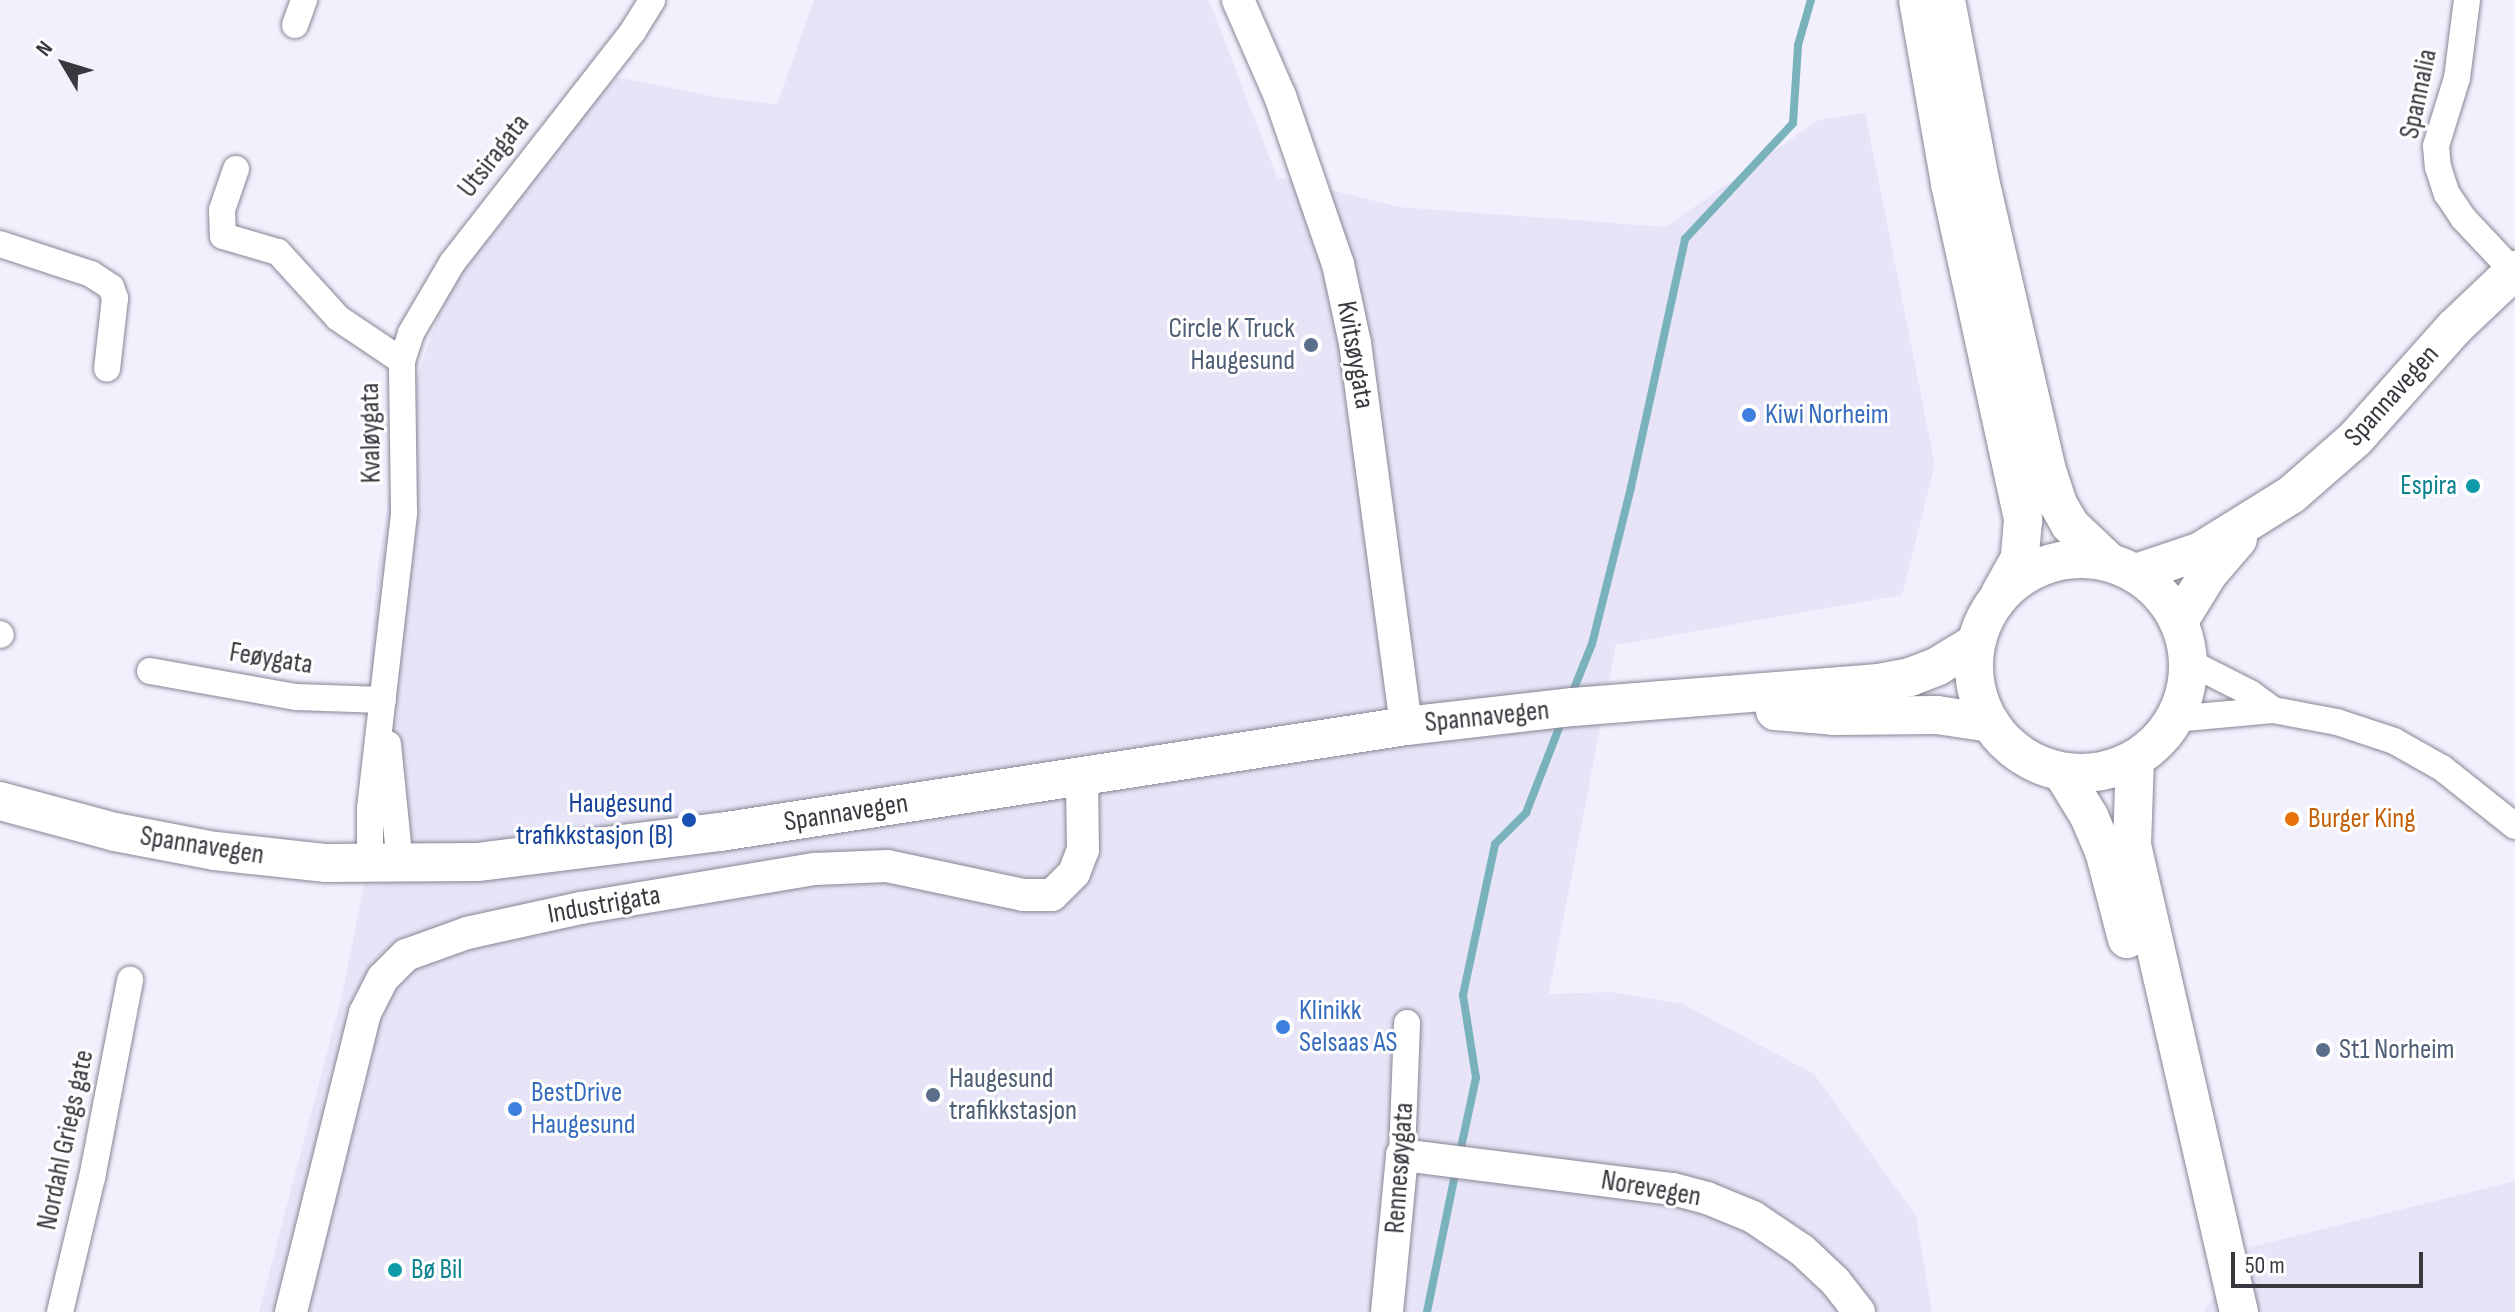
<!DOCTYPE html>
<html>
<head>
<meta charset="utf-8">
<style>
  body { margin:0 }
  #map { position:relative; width:2515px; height:1312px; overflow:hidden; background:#f3f0fe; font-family:"Sofia Sans Condensed",sans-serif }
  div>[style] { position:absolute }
  .built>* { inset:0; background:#e8e4f8 }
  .stream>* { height:8px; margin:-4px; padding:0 4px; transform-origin:4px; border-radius:4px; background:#79b2bb }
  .roads { filter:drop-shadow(0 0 2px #888594) drop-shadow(0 0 2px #888594) }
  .minor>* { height:26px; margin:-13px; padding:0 13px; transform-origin:13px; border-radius:13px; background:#fff }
  .tertiary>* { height:32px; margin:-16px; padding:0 16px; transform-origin:16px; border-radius:16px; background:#fff }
  .secondary>* { height:38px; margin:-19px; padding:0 19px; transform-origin:19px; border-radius:19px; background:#fff }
  .secondary>.ring { margin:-19px; padding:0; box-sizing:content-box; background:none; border:38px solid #fff; border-radius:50% }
  .dots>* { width:22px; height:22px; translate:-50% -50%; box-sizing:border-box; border:4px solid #fff; border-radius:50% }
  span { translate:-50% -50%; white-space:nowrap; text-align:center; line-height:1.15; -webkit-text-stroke:6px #fff; paint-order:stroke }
  .street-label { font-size:28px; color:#3a383f }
  .service-label { font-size:28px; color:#4e5e75 }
  .right { translate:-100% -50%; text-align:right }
  .left { translate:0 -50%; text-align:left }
  .shop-label { font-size:28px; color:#366cbe }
  .culture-label { font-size:28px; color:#0d838f }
  .transit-label { font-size:28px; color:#164399 }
  .food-label { font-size:28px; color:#c56008 }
  .north { position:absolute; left:24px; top:24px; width:80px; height:80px; -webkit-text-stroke:6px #fff; paint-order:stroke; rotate:308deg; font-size:22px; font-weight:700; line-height:32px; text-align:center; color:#3a383f }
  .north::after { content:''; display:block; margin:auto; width:28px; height:36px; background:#3a383f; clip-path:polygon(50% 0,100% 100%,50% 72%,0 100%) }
  .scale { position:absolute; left:2231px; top:1252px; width:192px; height:36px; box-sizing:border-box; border:4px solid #3a383f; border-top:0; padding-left:10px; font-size:24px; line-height:28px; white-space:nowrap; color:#3a383f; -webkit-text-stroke:6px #fff; paint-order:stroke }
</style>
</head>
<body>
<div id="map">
  <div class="built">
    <div style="clip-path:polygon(814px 0,1209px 0,1277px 177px,1399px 207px,1666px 227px,1818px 120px,1865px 113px,1935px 465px,1902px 595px,1616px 645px,1549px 994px,1610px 992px,1683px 1004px,1814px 1074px,1916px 1216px,1932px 1312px,259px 1312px,342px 995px,367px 869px,370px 656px,377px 572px,390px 491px,420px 367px,439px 314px,465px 262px,562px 137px,617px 77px,721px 98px,777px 104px)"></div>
    <div style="clip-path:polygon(2515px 1181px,2515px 1312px,2203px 1312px,2251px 1247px)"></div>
  </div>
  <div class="stream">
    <div style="left:1571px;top:696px;width:56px;rotate:-68deg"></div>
    <div style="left:1592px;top:644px;width:162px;rotate:-76deg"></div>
    <div style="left:1631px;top:487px;width:254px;rotate:-77.7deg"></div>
    <div style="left:1685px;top:239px;width:158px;rotate:-47deg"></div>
    <div style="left:1793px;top:123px;width:78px;rotate:-86.3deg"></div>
    <div style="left:1798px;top:45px;width:47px;rotate:-73.9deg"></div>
    <div style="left:1459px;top:1157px;width:81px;rotate:-77.9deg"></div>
    <div style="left:1476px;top:1078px;width:84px;rotate:-98.9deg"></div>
    <div style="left:1463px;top:995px;width:154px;rotate:-78deg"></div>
    <div style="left:1495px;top:844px;width:44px;rotate:-45deg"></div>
    <div style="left:1526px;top:813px;width:100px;rotate:-68.8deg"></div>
    <div style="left:1427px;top:1312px;width:145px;rotate:-78.5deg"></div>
  </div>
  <div class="roads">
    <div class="minor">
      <div style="left:2467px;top:0;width:79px;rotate:97.3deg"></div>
      <div style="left:2457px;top:78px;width:71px;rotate:107.2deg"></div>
      <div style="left:2436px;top:146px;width:21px;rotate:85deg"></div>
      <div style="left:2438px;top:167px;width:28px;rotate:72deg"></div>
      <div style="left:2447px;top:194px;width:29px;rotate:56deg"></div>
      <div style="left:2463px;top:218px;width:73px;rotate:46.7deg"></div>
      <div style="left:295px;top:25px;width:27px;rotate:-70deg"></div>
      <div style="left:236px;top:169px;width:43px;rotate:108.9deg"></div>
      <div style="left:222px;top:210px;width:26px;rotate:88deg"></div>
      <div style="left:223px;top:236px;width:57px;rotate:16.2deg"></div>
      <div style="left:278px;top:252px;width:89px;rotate:47.7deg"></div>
      <div style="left:338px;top:318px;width:77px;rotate:33.9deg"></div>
      <div style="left:0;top:244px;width:96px;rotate:18.2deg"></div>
      <div style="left:91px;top:274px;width:24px;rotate:33deg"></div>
      <div style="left:111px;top:287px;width:12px;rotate:70deg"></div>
      <div style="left:115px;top:298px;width:71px;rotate:96.4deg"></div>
      <div style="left:0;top:634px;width:1px;rotate:45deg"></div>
      <div style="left:2189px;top:662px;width:68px;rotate:26.9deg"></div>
      <div style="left:2250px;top:693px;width:29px;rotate:36deg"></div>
      <div style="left:150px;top:671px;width:148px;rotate:10.1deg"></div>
      <div style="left:296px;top:697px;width:87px;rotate:2deg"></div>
      <div style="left:2174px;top:719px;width:99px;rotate:-5.2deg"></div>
      <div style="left:2273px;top:710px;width:65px;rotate:10.6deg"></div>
      <div style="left:2337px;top:722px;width:60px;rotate:18.4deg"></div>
      <div style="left:2394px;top:741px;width:55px;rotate:29.4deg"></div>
      <div style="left:2442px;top:768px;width:93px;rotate:38.5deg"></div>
      <div style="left:388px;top:744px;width:121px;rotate:84.3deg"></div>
      <div style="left:370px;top:863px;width:55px;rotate:-90deg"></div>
      <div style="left:370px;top:808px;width:298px;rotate:-83.4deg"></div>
      <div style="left:404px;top:512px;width:151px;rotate:-90.8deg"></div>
      <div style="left:402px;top:361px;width:29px;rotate:-72deg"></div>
      <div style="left:411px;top:333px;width:81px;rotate:-59.6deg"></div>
      <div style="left:452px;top:263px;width:294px;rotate:-52deg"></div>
      <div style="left:633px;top:31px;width:36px;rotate:-58deg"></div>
      <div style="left:1402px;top:1155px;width:132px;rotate:-87.8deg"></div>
      <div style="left:60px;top:1312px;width:138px;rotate:-76.6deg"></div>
      <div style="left:92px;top:1178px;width:202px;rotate:-79.1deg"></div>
    </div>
    <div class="tertiary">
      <div style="left:1238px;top:0;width:105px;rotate:66.4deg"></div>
      <div style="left:1280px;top:96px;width:178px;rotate:71deg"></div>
      <div style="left:1338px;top:264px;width:81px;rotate:77.9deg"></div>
      <div style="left:1355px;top:343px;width:386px;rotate:82.4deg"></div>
      <div style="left:291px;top:1312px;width:308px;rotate:-76.1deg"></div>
      <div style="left:365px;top:1013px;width:39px;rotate:-63deg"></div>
      <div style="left:383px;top:978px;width:33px;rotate:-45deg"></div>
      <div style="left:406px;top:955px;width:65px;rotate:-19.8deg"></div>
      <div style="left:467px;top:933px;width:117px;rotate:-12.4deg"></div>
      <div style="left:581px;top:908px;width:237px;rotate:-9.5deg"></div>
      <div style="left:815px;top:869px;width:72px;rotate:-2.4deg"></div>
      <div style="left:887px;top:866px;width:139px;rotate:12deg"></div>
      <div style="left:1023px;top:895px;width:29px"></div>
      <div style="left:1052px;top:895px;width:31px;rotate:-45deg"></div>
      <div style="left:1074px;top:873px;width:25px;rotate:-69deg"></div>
      <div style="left:1083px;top:850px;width:73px;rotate:-90.8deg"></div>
      <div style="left:1387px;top:1312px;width:158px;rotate:-84.5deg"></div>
      <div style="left:1402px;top:1155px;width:273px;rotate:7.2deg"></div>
      <div style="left:1673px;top:1189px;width:35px;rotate:15deg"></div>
      <div style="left:1707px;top:1198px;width:50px;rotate:22.4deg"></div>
      <div style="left:1753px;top:1217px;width:59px;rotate:34deg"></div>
      <div style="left:1802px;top:1250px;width:45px;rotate:43.2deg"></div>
      <div style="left:1835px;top:1281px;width:39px;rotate:52deg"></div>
    </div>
    <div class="secondary">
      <div style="left:1918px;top:0;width:187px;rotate:80.1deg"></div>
      <div style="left:1950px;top:184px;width:344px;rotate:77.7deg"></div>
      <div style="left:2023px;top:520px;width:38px;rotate:95deg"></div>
      <div style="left:2020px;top:558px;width:41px;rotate:119.1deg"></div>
      <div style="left:1946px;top:0;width:183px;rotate:79.3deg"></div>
      <div style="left:1980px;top:180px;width:294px;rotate:77deg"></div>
      <div style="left:2046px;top:467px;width:39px;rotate:72deg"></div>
      <div style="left:2058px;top:504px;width:24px;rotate:60deg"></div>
      <div style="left:2070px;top:525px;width:52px;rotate:43.5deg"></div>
      <div class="ring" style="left:1974px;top:559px;width:176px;height:176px"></div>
      <div style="left:2136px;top:573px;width:69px;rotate:-18.7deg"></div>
      <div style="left:2201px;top:551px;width:106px;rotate:-31.9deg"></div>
      <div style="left:2291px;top:495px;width:86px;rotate:-41.2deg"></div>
      <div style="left:2356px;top:438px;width:149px;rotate:-48.3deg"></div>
      <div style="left:2455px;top:327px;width:83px;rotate:-43.5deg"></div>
      <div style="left:2179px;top:621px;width:55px;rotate:-58.3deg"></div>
      <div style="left:2208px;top:574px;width:46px;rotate:-49.4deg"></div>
      <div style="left:1775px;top:711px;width:59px;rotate:4.8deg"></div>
      <div style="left:1834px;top:716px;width:103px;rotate:-0.6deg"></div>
      <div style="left:1937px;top:715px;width:54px;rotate:8.6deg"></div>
      <div style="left:2135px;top:759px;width:86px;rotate:92deg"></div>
      <div style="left:2132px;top:845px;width:479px;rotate:77.1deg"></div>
      <div style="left:2062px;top:772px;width:52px;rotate:58.5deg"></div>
      <div style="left:2089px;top:816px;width:38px;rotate:67deg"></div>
      <div style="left:2104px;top:851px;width:91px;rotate:75.4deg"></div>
      <div style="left:0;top:801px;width:119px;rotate:15.1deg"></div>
      <div style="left:115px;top:832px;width:102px;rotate:10.8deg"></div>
      <div style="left:215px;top:851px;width:112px;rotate:6.2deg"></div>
      <div style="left:326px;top:863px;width:152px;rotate:-0.4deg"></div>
      <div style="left:478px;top:862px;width:244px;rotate:-7.1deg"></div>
      <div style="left:720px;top:832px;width:694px;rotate:-8.78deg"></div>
      <div style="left:1406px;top:726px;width:168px;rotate:-6.5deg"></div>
      <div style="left:1573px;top:707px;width:307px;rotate:-4.5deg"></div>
      <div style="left:1879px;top:683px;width:32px;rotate:-11deg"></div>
      <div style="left:1910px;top:677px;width:30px;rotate:-21deg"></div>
      <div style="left:1938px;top:666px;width:44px;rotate:-31.2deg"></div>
    </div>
  </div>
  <div class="dots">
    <div style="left:1311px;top:345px;background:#5c6f8a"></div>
    <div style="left:1749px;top:415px;background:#3f7fe0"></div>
    <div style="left:2473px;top:486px;background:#0f9aa8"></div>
    <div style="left:2292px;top:819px;background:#e8710a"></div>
    <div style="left:689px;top:820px;background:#1a4fb4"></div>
    <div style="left:1283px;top:1027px;background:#3f7fe0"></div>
    <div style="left:2323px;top:1050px;background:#5c6f8a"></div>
    <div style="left:933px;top:1095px;background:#5c6f8a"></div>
    <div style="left:515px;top:1109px;background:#3f7fe0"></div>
    <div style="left:395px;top:1270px;background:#0f9aa8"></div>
  </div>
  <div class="street-label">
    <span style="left:2419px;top:94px;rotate:-78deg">Spannalia</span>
    <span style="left:494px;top:156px;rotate:-52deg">Utsiragata</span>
    <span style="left:1355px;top:355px;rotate:80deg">Kvitsøygata</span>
    <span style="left:2392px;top:396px;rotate:-48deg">Spannavegen</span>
    <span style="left:371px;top:433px;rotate:-91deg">Kvaløygata</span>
    <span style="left:271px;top:659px;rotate:9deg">Feøygata</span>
    <span style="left:1487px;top:717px;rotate:-6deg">Spannavegen</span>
    <span style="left:846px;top:813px;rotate:-9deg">Spannavegen</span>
    <span style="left:202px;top:846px;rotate:9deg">Spannavegen</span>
    <span style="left:604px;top:905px;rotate:-10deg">Industrigata</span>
    <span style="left:66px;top:1140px;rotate:-78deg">Nordahl Griegs gate</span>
    <span style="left:1400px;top:1168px;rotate:-86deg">Rennesøygata</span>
    <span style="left:1651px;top:1189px;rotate:10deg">Norevegen</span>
  </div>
  <div class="service-label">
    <span class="right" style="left:1295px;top:345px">Circle K Truck<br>Haugesund</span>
    <span class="left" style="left:2339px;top:1050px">St1 Norheim</span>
    <span class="left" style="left:949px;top:1095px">Haugesund<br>trafikkstasjon</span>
  </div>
  <div class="shop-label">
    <span class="left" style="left:1765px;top:415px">Kiwi Norheim</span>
    <span class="left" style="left:1299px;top:1027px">Klinikk<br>Selsaas AS</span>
    <span class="left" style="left:531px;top:1109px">BestDrive<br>Haugesund</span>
  </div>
  <div class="culture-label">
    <span class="right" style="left:2457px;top:486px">Espira</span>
    <span class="left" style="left:411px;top:1270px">Bø Bil</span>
  </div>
  <div class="transit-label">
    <span class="right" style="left:673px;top:820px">Haugesund<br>trafikkstasjon (B)</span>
  </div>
  <div class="food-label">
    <span class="left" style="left:2308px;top:819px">Burger King</span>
  </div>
  <div class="north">N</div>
  <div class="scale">50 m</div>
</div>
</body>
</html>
